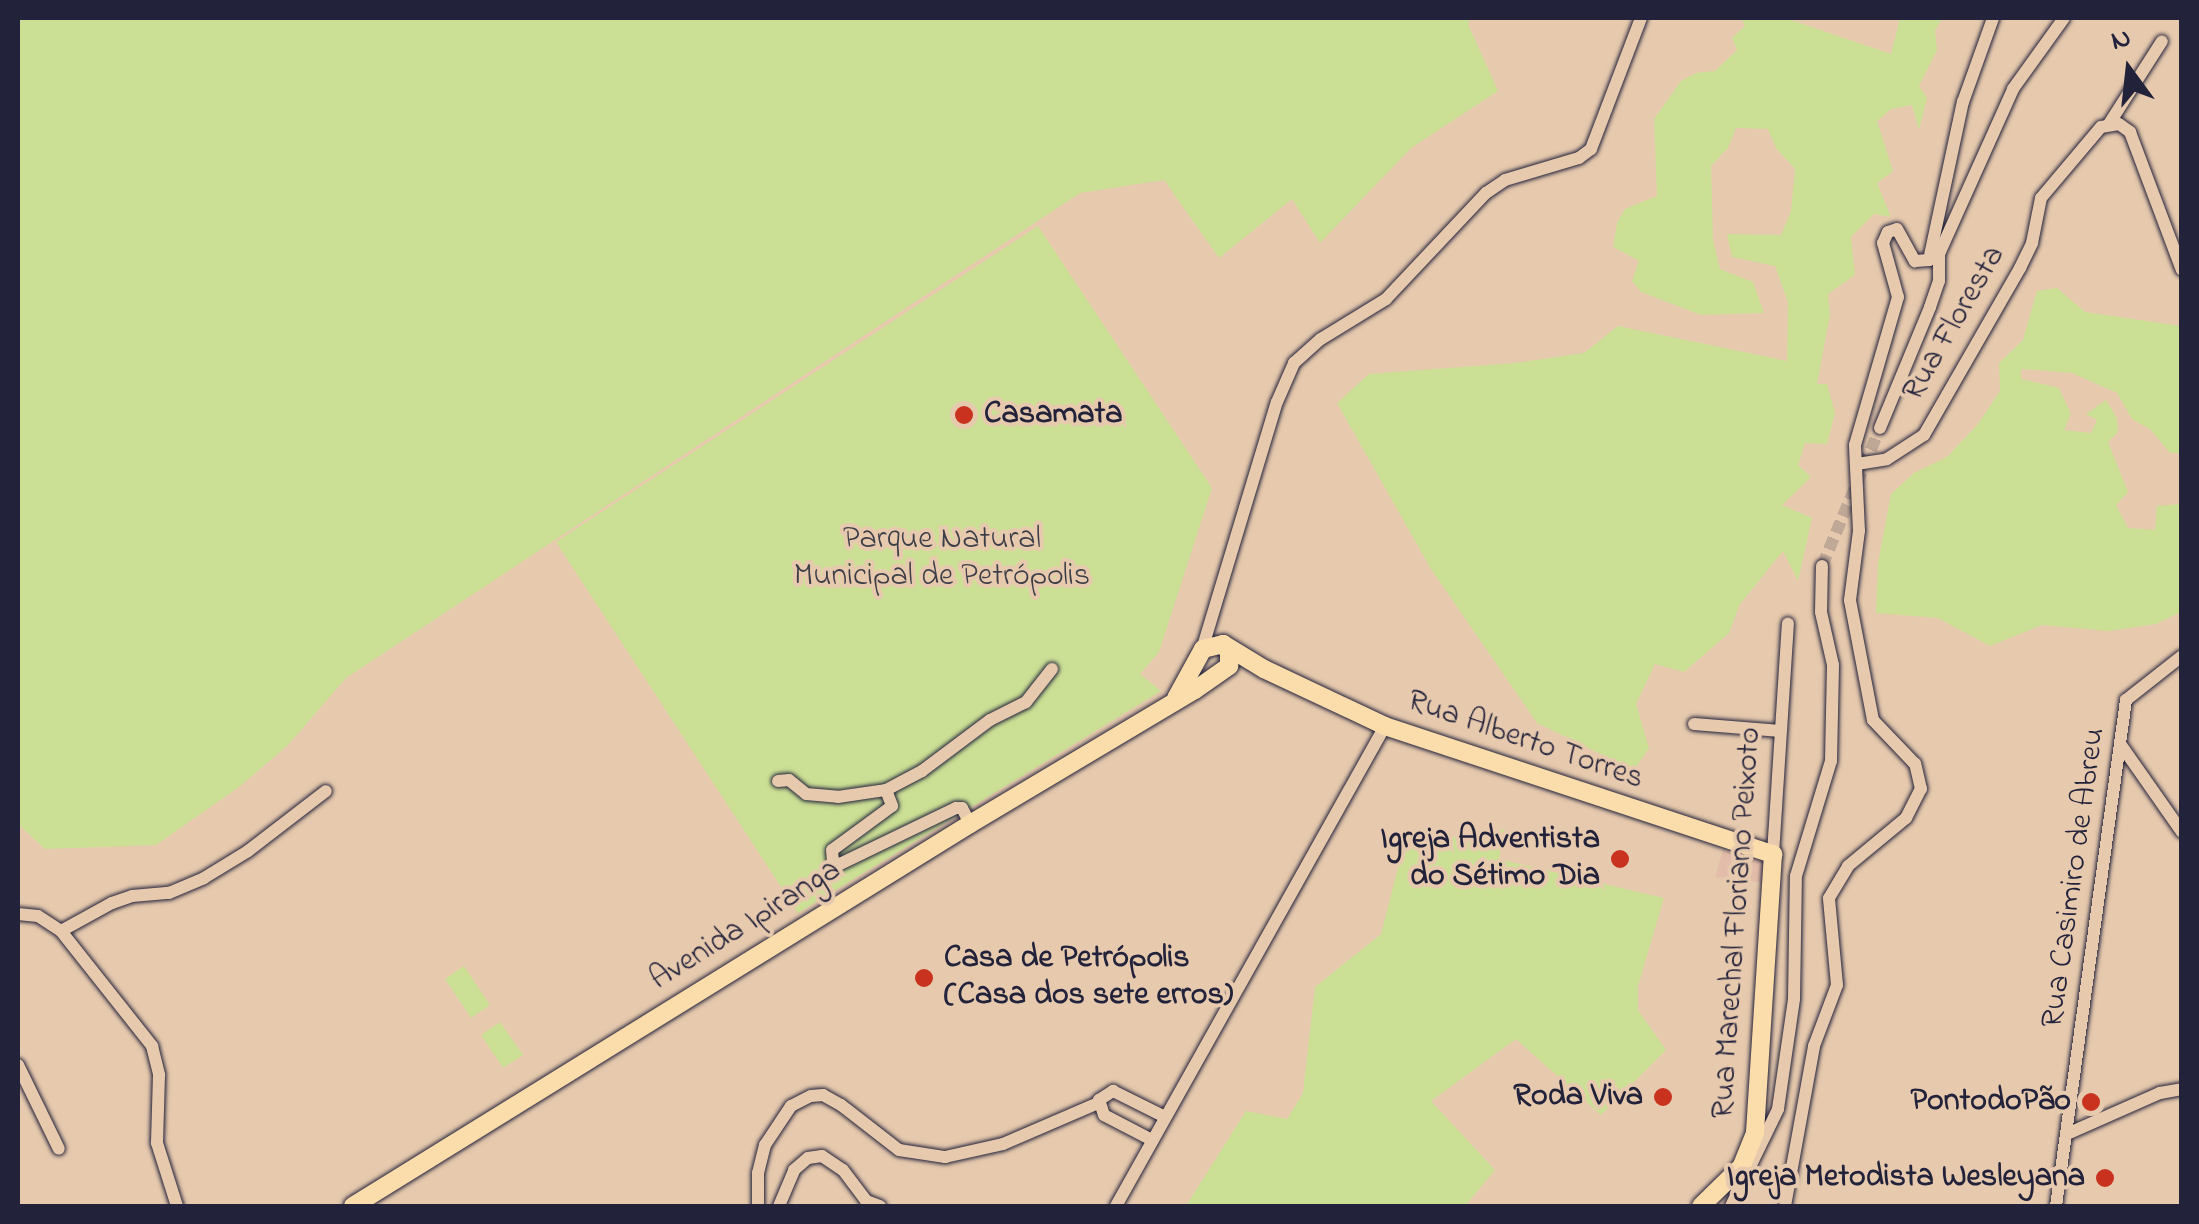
<!DOCTYPE html>
<html>
<head>
<meta charset="utf-8">
<style>
  body { margin:0 }
  #map { position:relative; width:2199px; height:1224px; overflow:hidden; background:#e7caae; font-family:"Indie Flower",sans-serif }
  div>[style] { position:absolute }
  .built>* { inset:0; background:#e3bda9 }
  .green>* { inset:0; background:#cce095 }
  .minor-tunnel>* { height:12px; margin-top:-6px; transform-origin:0; background:repeating-linear-gradient(90deg,#c0a897 0 12px,transparent 0 18px) }
  .roads { filter:drop-shadow(0 0 2px #22223b) drop-shadow(0 0 2px #22223b) }
  .minor>* { height:12px; margin:-6px; padding:0 6px; transform-origin:6px; border-radius:6px; background:#e7caae }
  .major>* { height:18px; margin:-9px; padding:0 9px; transform-origin:9px; border-radius:9px; background:#fbddab }
  .dots>* { width:28px; height:28px; translate:-50% -50%; box-sizing:border-box; border:5px solid #e7caae; border-radius:50% }
  span { translate:-50% -50%; white-space:nowrap; text-align:center; line-height:1.15; -webkit-text-stroke:8px #e7caae; paint-order:stroke }
  .street-label { font-size:32px; color:#22223b }
  .poi-label { font-size:32px; color:#22223b; font-weight:700 }
  .left { translate:0 -50%; text-align:left }
  .right { translate:-100% -50%; text-align:right }
  .park-label { font-size:32px; color:#3c3e48 }
  .frame { position:absolute; inset:0; border:20px solid #22223b; pointer-events:none }
  .north { position:absolute; left:2079px; top:20px; width:100px; height:100px; -webkit-text-stroke:8px #e7caae; paint-order:stroke; rotate:345deg; font-size:28px; font-weight:700; line-height:40px; text-align:center; color:#22223b }
  .north::after { content:''; display:block; margin:auto; width:35px; height:45px; background:#22223b; clip-path:polygon(50% 0,100% 100%,50% 72%,0 100%) }
</style>
</head>
<body>
<div id="map">
  <div class="built">
    <div style="clip-path:polygon(1723px 850px,1762px 861px,1766px 883px,1715px 877px)"></div>
  </div>
  <div class="green">
    <div style="clip-path:polygon(18px 18px,1470px 18px,1468px 24px,1498px 91px,1411px 148px,1320px 243px,1292px 199px,1219px 258px,1164px 180px,1080px 193px,346px 678px,288px 745px,239px 787px,156px 845px,45px 849px,18px 824px)"></div>
    <div style="clip-path:polygon(1741px 18px,1785px 18px,1891px 54px,1900px 18px,1942px 18px,1935px 31px,1937px 50px,1919px 86px,1927px 98px,1919px 130px,1912px 105px,1891px 109px,1877px 121px,1893px 171px,1877px 183px,1891px 217px,1874px 214px,1851px 237px,1855px 275px,1828px 294px,1830px 315px,1817px 384px,1827px 384px,1835px 413px,1827px 444px,1805px 443px,1798px 465px,1811px 477px,1782px 505px,1812px 518px,1798px 581px,1783px 551px,1740px 604px,1729px 633px,1684px 672px,1655px 664px,1636px 704px,1649px 748px,1634px 770px,1537px 723px,1431px 569px,1337px 403px,1369px 374px,1515px 363px,1584px 353px,1618px 326px,1787px 361px,1788px 302px,1775px 266px,1732px 257px,1727px 234px,1781px 235px,1791px 211px,1795px 169px,1776px 148px,1768px 129px,1736px 128px,1728px 148px,1711px 166px,1713px 240px,1720px 269px,1753px 282px,1764px 313px,1701px 315px,1641px 292px,1632px 281px,1639px 261px,1613px 247px,1617px 223px,1625px 209px,1657px 196px,1654px 119px,1681px 81px,1696px 73px,1715px 71px,1737px 50px,1732px 38px,1745px 26px)"></div>
    <div style="clip-path:polygon(1038px 226px,1212px 488px,1159px 652px,1140px 674px,1161px 691px,798px 913px,556px 542px)"></div>
    <div style="clip-path:polygon(2057px 288px,2085px 312px,2181px 326px,2181px 453px,2170px 453px,2151px 430px,2132px 419px,2117px 393px,2072px 373px,2021px 369px,2021px 379px,2059px 388px,2071px 414px,2064px 430px,2091px 433px,2097px 420px,2086px 414px,2106px 400px,2117px 418px,2118px 432px,2108px 442px,2128px 492px,2116px 505px,2128px 528px,2155px 530px,2157px 506px,2181px 504px,2181px 612px,2156px 624px,2109px 631px,2042px 625px,1990px 646px,1938px 618px,1876px 613px,1878px 563px,1891px 494px,1914px 473px,1947px 457px,1978px 424px,2000px 391px,1999px 363px,2023px 340px,2037px 291px)"></div>
    <div style="clip-path:polygon(1505px 829px,1499px 859px,1664px 898px,1638px 986px,1638px 1010px,1666px 1050px,1601px 1115px,1516px 1039px,1431px 1101px,1495px 1170px,1465px 1206px,1186px 1206px,1246px 1111px,1287px 1119px,1303px 1093px,1315px 987px,1381px 934px,1407px 833px,1445px 838px)"></div>
    <div style="clip-path:polygon(464px 966px,490px 1005px,471px 1018px,445px 979px)"></div>
    <div style="clip-path:polygon(500px 1022px,523px 1055px,503px 1068px,481px 1035px)"></div>
  </div>
  <div class="minor-tunnel">
    <div style="left:1822px;top:566px;width:150px;rotate:-67.2deg"></div>
  </div>
  <div class="roads">
    <div class="minor">
      <div style="left:2109px;top:124px;width:98px;rotate:-57.4deg"></div>
      <div style="left:1929px;top:260px;width:12px;rotate:-31deg"></div>
      <div style="left:1939px;top:254px;width:181px;rotate:-65.8deg"></div>
      <div style="left:2013px;top:89px;width:87px;rotate:-54.3deg"></div>
      <div style="left:1880px;top:428px;width:131px;rotate:-67.5deg"></div>
      <div style="left:1930px;top:307px;width:28px;rotate:-71deg"></div>
      <div style="left:1939px;top:281px;width:27px;rotate:-90deg"></div>
      <div style="left:1857px;top:464px;width:30px;rotate:-9deg"></div>
      <div style="left:1887px;top:459px;width:44px;rotate:-33deg"></div>
      <div style="left:1924px;top:435px;width:193px;rotate:-60.1deg"></div>
      <div style="left:2020px;top:268px;width:28px;rotate:-64deg"></div>
      <div style="left:2032px;top:243px;width:46px;rotate:-78.7deg"></div>
      <div style="left:2041px;top:198px;width:93px;rotate:-49.8deg"></div>
      <div style="left:2101px;top:127px;width:18px;rotate:-9deg"></div>
      <div style="left:2119px;top:124px;width:14px;rotate:36deg"></div>
      <div style="left:2130px;top:132px;width:147px;rotate:69.4deg"></div>
      <div style="left:1201px;top:653px;width:262px;rotate:-73.2deg"></div>
      <div style="left:1277px;top:402px;width:43px;rotate:-66.4deg"></div>
      <div style="left:1294px;top:363px;width:36px;rotate:-42deg"></div>
      <div style="left:1321px;top:339px;width:76px;rotate:-31.6deg"></div>
      <div style="left:1386px;top:299px;width:146px;rotate:-46.7deg"></div>
      <div style="left:1486px;top:193px;width:23px;rotate:-34deg"></div>
      <div style="left:1505px;top:180px;width:77px;rotate:-16.6deg"></div>
      <div style="left:1579px;top:158px;width:15px;rotate:-37deg"></div>
      <div style="left:1591px;top:149px;width:140px;rotate:-69.1deg"></div>
      <div style="left:1694px;top:724px;width:87px;rotate:4.6deg"></div>
      <div style="left:2121px;top:745px;width:106px;rotate:55deg"></div>
      <div style="left:778px;top:781px;width:11px;rotate:-5deg"></div>
      <div style="left:789px;top:780px;width:22px;rotate:39deg"></div>
      <div style="left:806px;top:794px;width:32px;rotate:5deg"></div>
      <div style="left:838px;top:797px;width:49px;rotate:-8.3deg"></div>
      <div style="left:886px;top:790px;width:17px;rotate:69deg"></div>
      <div style="left:892px;top:806px;width:74px;rotate:143.7deg"></div>
      <div style="left:832px;top:850px;width:12px;rotate:85deg"></div>
      <div style="left:833px;top:862px;width:7px;rotate:16deg"></div>
      <div style="left:840px;top:864px;width:129px;rotate:-25.8deg"></div>
      <div style="left:956px;top:808px;width:6px"></div>
      <div style="left:962px;top:808px;width:18px;rotate:63deg"></div>
      <div style="left:886px;top:790px;width:41px;rotate:-27.8deg"></div>
      <div style="left:922px;top:771px;width:85px;rotate:-36.9deg"></div>
      <div style="left:990px;top:720px;width:40px;rotate:-26.6deg"></div>
      <div style="left:1026px;top:702px;width:42px;rotate:-51.8deg"></div>
      <div style="left:1773px;top:854px;width:231px;rotate:-86.3deg"></div>
      <div style="left:18px;top:914px;width:20px;rotate:6deg"></div>
      <div style="left:38px;top:916px;width:27px;rotate:33deg"></div>
      <div style="left:61px;top:931px;width:147px;rotate:51.6deg"></div>
      <div style="left:152px;top:1046px;width:30px;rotate:76deg"></div>
      <div style="left:159px;top:1075px;width:68px;rotate:91.7deg"></div>
      <div style="left:157px;top:1143px;width:66px;rotate:72.4deg"></div>
      <div style="left:61px;top:931px;width:58px;rotate:-28.8deg"></div>
      <div style="left:112px;top:903px;width:21px;rotate:-19deg"></div>
      <div style="left:132px;top:896px;width:37px;rotate:-5deg"></div>
      <div style="left:169px;top:893px;width:38px;rotate:-23deg"></div>
      <div style="left:204px;top:878px;width:52px;rotate:-31.5deg"></div>
      <div style="left:248px;top:851px;width:98px;rotate:-37.6deg"></div>
      <div style="left:18px;top:1065px;width:93px;rotate:64deg"></div>
      <div style="left:2067px;top:1134px;width:102px;rotate:-23.8deg"></div>
      <div style="left:2160px;top:1093px;width:22px;rotate:-10deg"></div>
      <div style="left:1152px;top:1140px;width:54px;rotate:-152.5deg"></div>
      <div style="left:1104px;top:1115px;width:16px;rotate:-108deg"></div>
      <div style="left:1099px;top:1100px;width:17px;rotate:-33deg"></div>
      <div style="left:1113px;top:1091px;width:58px;rotate:26.6deg"></div>
      <div style="left:758px;top:1206px;width:33px;rotate:-90deg"></div>
      <div style="left:758px;top:1173px;width:29px;rotate:-76deg"></div>
      <div style="left:765px;top:1145px;width:47px;rotate:-56.3deg"></div>
      <div style="left:791px;top:1106px;width:22px;rotate:-27deg"></div>
      <div style="left:811px;top:1096px;width:12px;rotate:-5deg"></div>
      <div style="left:823px;top:1095px;width:21px;rotate:29deg"></div>
      <div style="left:841px;top:1105px;width:73px;rotate:37.8deg"></div>
      <div style="left:899px;top:1150px;width:47px;rotate:8.7deg"></div>
      <div style="left:945px;top:1157px;width:59px;rotate:-12.6deg"></div>
      <div style="left:1003px;top:1144px;width:103px;rotate:-23.3deg"></div>
      <div style="left:779px;top:1206px;width:39px;rotate:-67deg"></div>
      <div style="left:794px;top:1170px;width:18px;rotate:-41deg"></div>
      <div style="left:808px;top:1158px;width:14px;rotate:-8deg"></div>
      <div style="left:822px;top:1156px;width:25px;rotate:34deg"></div>
      <div style="left:843px;top:1170px;width:39px;rotate:53deg"></div>
      <div style="left:866px;top:1201px;width:15px;rotate:20deg"></div>
      <div style="left:1116px;top:1206px;width:550px;rotate:-60.73deg"></div>
      <div style="left:1731px;top:1206px;width:108px;rotate:-64.1deg"></div>
      <div style="left:1778px;top:1109px;width:111px;rotate:-81.7deg"></div>
      <div style="left:1794px;top:999px;width:123px;rotate:-89.1deg"></div>
      <div style="left:1796px;top:876px;width:120px;rotate:-73.1deg"></div>
      <div style="left:1831px;top:761px;width:96px;rotate:-88.8deg"></div>
      <div style="left:1833px;top:665px;width:54px;rotate:-102.8deg"></div>
      <div style="left:1821px;top:612px;width:46px;rotate:-88.8deg"></div>
      <div style="left:1785px;top:1206px;width:163px;rotate:-79.7deg"></div>
      <div style="left:1814px;top:1046px;width:65px;rotate:-69.3deg"></div>
      <div style="left:1837px;top:985px;width:87px;rotate:-95.3deg"></div>
      <div style="left:1829px;top:898px;width:37px;rotate:-59deg"></div>
      <div style="left:1848px;top:866px;width:75px;rotate:-39.6deg"></div>
      <div style="left:1906px;top:818px;width:33px;rotate:-63deg"></div>
      <div style="left:1921px;top:789px;width:26px;rotate:-103deg"></div>
      <div style="left:1915px;top:764px;width:61px;rotate:-133.7deg"></div>
      <div style="left:1873px;top:720px;width:122px;rotate:-100.9deg"></div>
      <div style="left:1850px;top:600px;width:70px;rotate:-82.6deg"></div>
      <div style="left:1859px;top:531px;width:86px;rotate:-92.7deg"></div>
      <div style="left:1855px;top:445px;width:154px;rotate:-73.8deg"></div>
      <div style="left:1898px;top:297px;width:56px;rotate:-105.5deg"></div>
      <div style="left:1883px;top:243px;width:12px;rotate:-66deg"></div>
      <div style="left:1888px;top:232px;width:9px;rotate:-18deg"></div>
      <div style="left:1897px;top:229px;width:37px;rotate:61deg"></div>
      <div style="left:1915px;top:261px;width:14px;rotate:-4deg"></div>
      <div style="left:1929px;top:260px;width:162px;rotate:-77.9deg"></div>
      <div style="left:1963px;top:102px;width:89px;rotate:-70.3deg"></div>
      <div style="left:2056px;top:1206px;width:511px;rotate:-82.12deg"></div>
      <div style="left:2126px;top:700px;width:71px;rotate:-38.2deg"></div>
    </div>
    <div class="major">
      <div style="left:1223px;top:644px;width:48px;rotate:31.4deg"></div>
      <div style="left:1264px;top:669px;width:134px;rotate:25.2deg"></div>
      <div style="left:1385px;top:726px;width:409px;rotate:18.3deg"></div>
      <div style="left:1773px;top:854px;width:280px;rotate:93.7deg"></div>
      <div style="left:1755px;top:1133px;width:37px;rotate:112deg"></div>
      <div style="left:1741px;top:1167px;width:56px;rotate:135.7deg"></div>
      <div style="left:1176px;top:698px;width:56px;rotate:-61.1deg"></div>
      <div style="left:1203px;top:649px;width:21px;rotate:-14deg"></div>
      <div style="left:353px;top:1206px;width:726px;rotate:-31.76deg"></div>
      <div style="left:970px;top:824px;width:262px;rotate:-30.8deg"></div>
      <div style="left:1195px;top:690px;width:42px;rotate:-35.2deg"></div>
      <div style="left:1229px;top:666px;width:14px;rotate:-90deg"></div>
      <div style="left:1229px;top:652px;width:10px;rotate:-127deg"></div>
    </div>
  </div>
  <div class="dots">
    <div style="left:964px;top:415px;background:#c8321e"></div>
    <div style="left:1620px;top:859px;background:#c8321e"></div>
    <div style="left:924px;top:978px;background:#c8321e"></div>
    <div style="left:1663px;top:1097px;background:#c8321e"></div>
    <div style="left:2091px;top:1102px;background:#c8321e"></div>
    <div style="left:2105px;top:1178px;background:#c8321e"></div>
  </div>
  <div class="street-label">
    <span style="left:1955px;top:324px;rotate:-60deg">Rua Floresta</span>
    <span style="left:1525px;top:741px;rotate:19deg">Rua Alberto Torres</span>
    <span style="left:2075px;top:878px;rotate:-82deg">Rua Casimiro de Abreu</span>
    <span style="left:1738px;top:923px;rotate:-86deg">Rua Marechal Floriano Peixoto</span>
    <span style="left:746px;top:926px;rotate:-32deg">Avenida Ipiranga</span>
  </div>
  <div class="poi-label">
    <span class="left" style="left:984px;top:415px">Casamata</span>
    <span class="right" style="left:1600px;top:859px">Igreja Adventista<br>do Sétimo Dia</span>
    <span class="left" style="left:944px;top:978px">Casa de Petrópolis<br>(Casa dos sete erros)</span>
    <span class="right" style="left:1643px;top:1097px">Roda Viva</span>
    <span class="right" style="left:2071px;top:1102px">PontodoPão</span>
    <span class="right" style="left:2085px;top:1178px">Igreja Metodista Wesleyana</span>
  </div>
  <div class="park-label">
    <span style="left:942px;top:559px">Parque Natural<br>Municipal de Petrópolis</span>
  </div>
  <div class="frame"></div>
  <div class="north">N</div>
</div>
</body>
</html>
